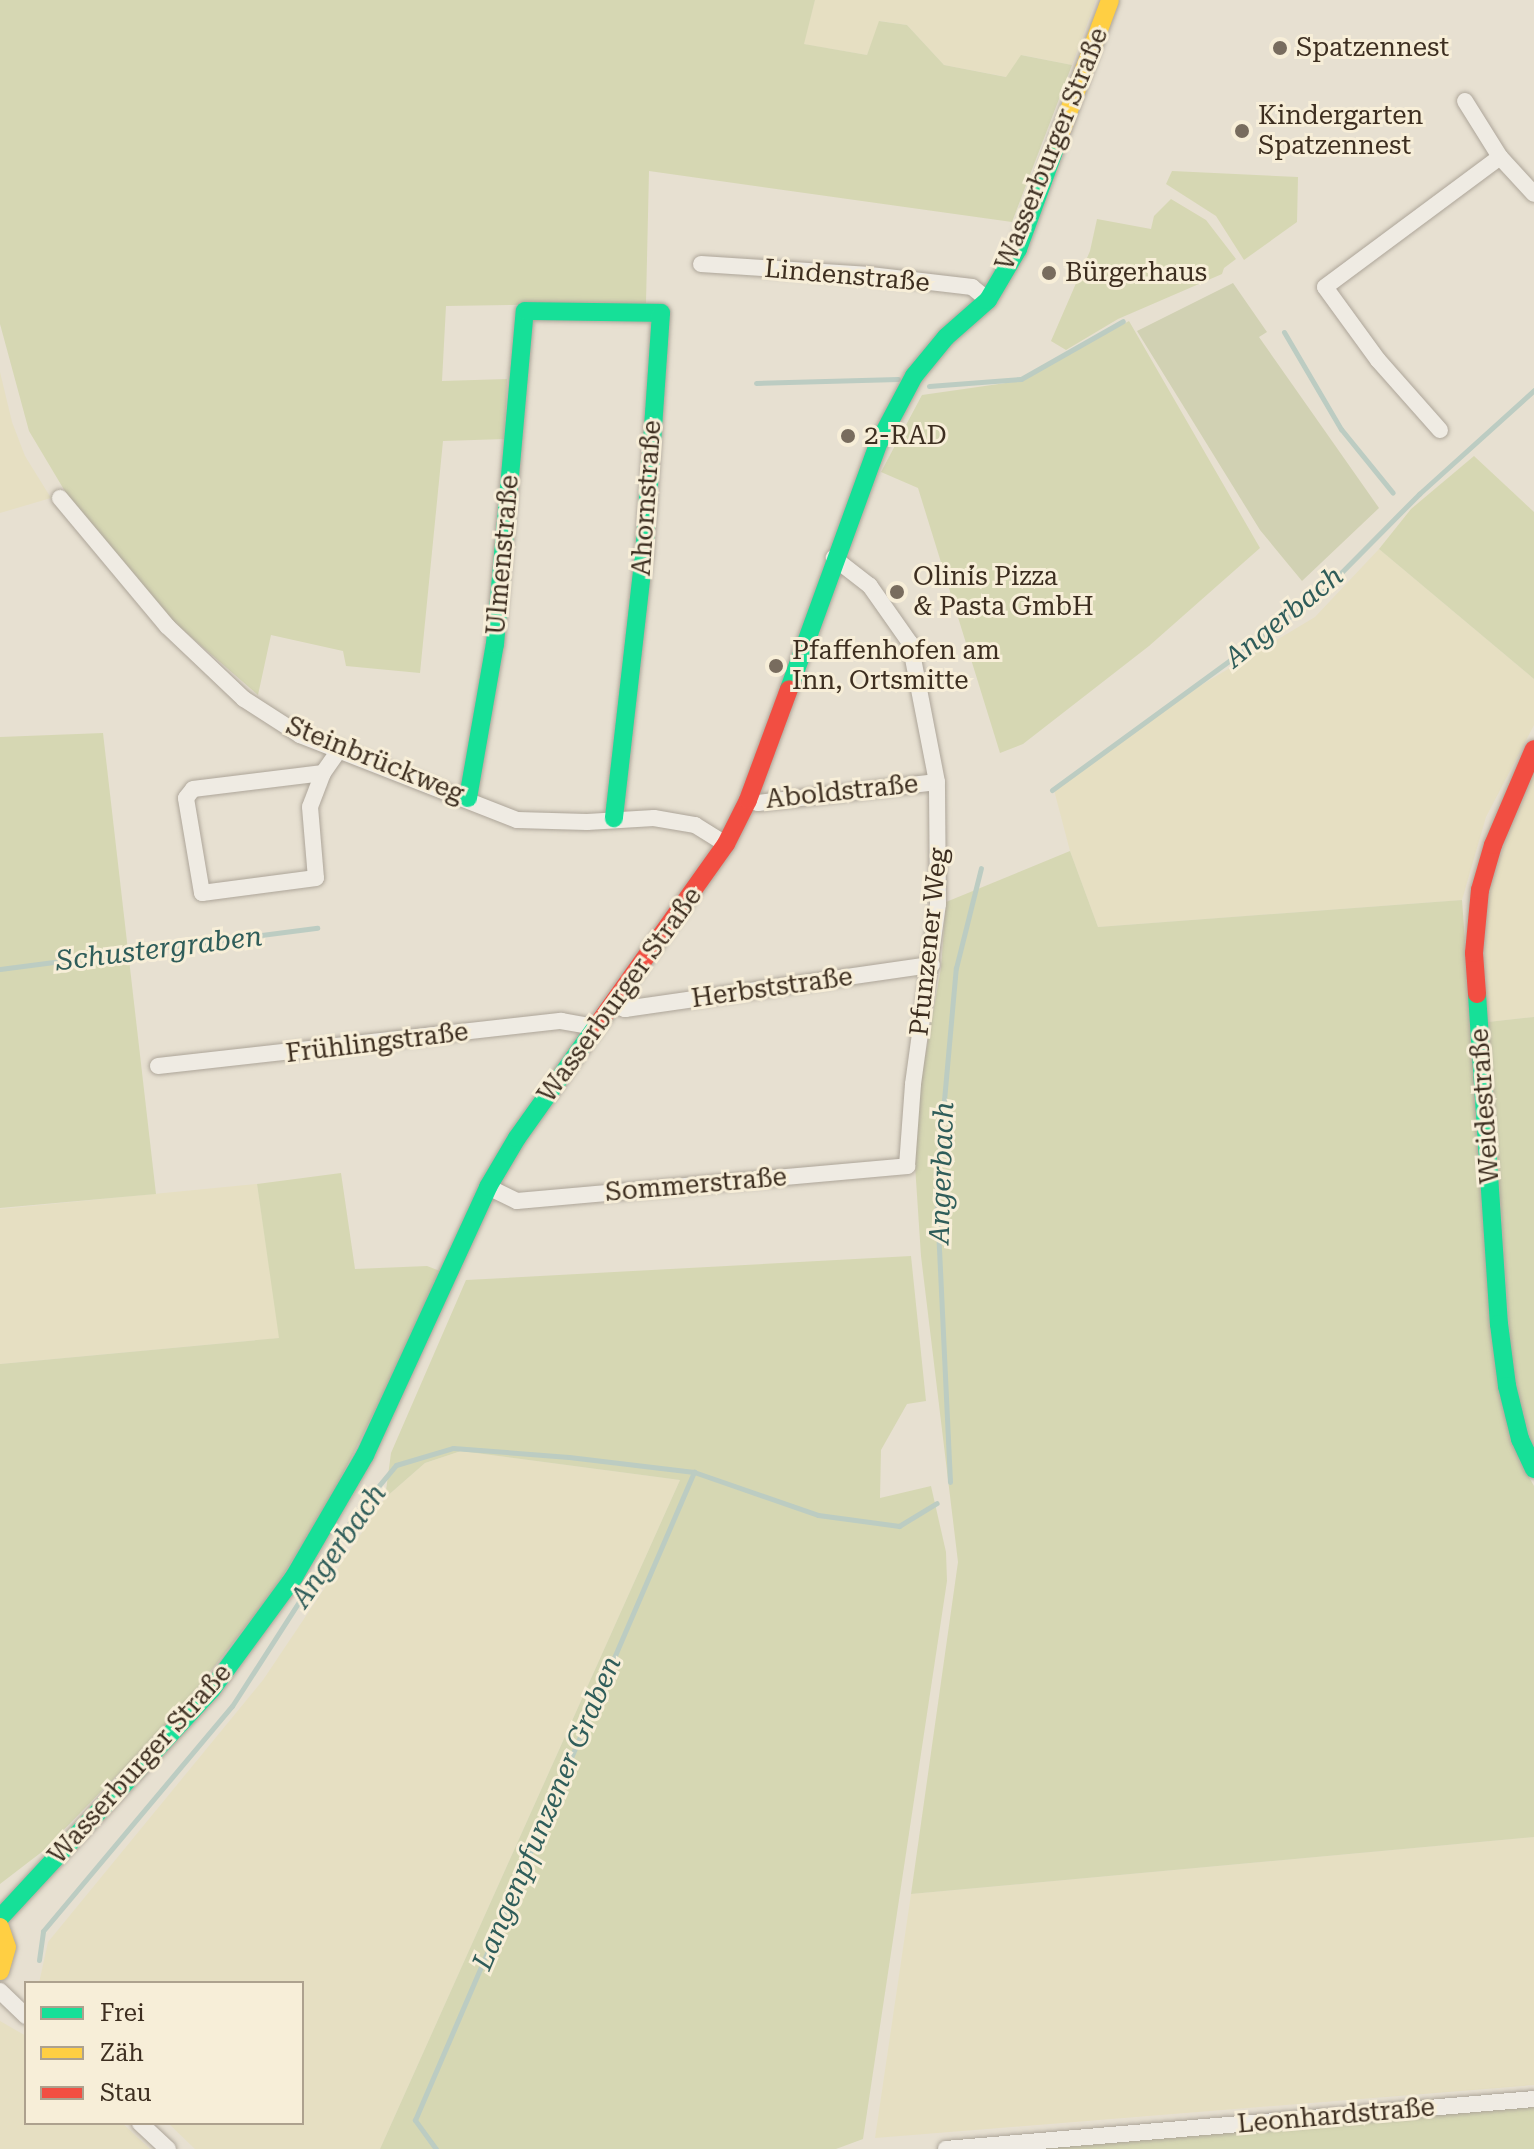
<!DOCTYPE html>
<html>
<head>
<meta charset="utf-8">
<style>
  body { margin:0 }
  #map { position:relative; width:1534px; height:2149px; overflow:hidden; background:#e7e0d1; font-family:"Roboto Serif",serif }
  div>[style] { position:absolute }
  .farmland>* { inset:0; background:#e6dfc2 }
  .green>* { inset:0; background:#d6d7b3 }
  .cemetery>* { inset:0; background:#d1d1b3 }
  .stream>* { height:5px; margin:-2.5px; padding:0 2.5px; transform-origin:2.5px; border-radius:2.5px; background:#bcccc2 }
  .roads { filter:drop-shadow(0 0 2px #ada599) drop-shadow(0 0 2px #ada599) }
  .street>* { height:16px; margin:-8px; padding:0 8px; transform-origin:8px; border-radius:8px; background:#efebe3 }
  .fast>* { height:18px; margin:-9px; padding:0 9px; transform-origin:9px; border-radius:9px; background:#16e098 }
  .slow>* { height:18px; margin:-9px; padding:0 9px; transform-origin:9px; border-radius:9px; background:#ffcf43 }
  .jam>* { height:18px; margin:-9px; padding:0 9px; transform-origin:9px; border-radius:9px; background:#f24e42 }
  .dots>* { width:22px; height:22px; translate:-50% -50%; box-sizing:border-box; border:4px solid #f7eed8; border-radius:50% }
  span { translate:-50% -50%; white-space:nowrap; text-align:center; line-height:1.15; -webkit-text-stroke:6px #f7eed8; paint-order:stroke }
  .poi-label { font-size:26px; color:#3d2e20 }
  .left { translate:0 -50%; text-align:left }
  .street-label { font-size:26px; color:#3d2e20 }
  .water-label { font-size:28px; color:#2f5d5a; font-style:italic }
  .legend { position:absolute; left:24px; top:1981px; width:280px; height:144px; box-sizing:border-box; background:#f7eed8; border:2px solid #ada18e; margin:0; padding:10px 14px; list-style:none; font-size:24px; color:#3d2e20 }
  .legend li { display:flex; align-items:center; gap:16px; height:40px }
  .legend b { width:40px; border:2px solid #ada18e }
</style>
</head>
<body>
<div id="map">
  <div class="farmland">
    <div style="clip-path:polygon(815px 0,1096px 0,1072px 65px,1022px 55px,1007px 77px,944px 65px,907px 25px,880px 21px,867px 55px,803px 44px)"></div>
    <div style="clip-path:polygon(0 372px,12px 422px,25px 456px,51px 498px,0 513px)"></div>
    <div style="clip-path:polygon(1379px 549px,1534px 679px,1534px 725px,1486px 817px,1462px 900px,1098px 927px,1070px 851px,1054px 790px,1188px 693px,1315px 617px)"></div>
    <div style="clip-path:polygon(1534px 767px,1534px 1017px,1488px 1022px,1483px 971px,1488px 894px,1516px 807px)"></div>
    <div style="clip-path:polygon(257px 1184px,280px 1338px,0 1364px,0 1209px)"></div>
    <div style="clip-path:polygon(461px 1451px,680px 1480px,380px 2149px,195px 2149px,168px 2123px,302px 2123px,302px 1983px,39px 1983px,48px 1942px,263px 1680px,385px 1498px,425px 1463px)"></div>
    <div style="clip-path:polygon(1534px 1837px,1534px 2085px,875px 2138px,911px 1894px)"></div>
    <div style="clip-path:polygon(0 2021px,26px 2036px,26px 2123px,122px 2123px,150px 2149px,0 2149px)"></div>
  </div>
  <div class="green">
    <div style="clip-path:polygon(0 0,815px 0,804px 44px,867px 55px,879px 21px,907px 25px,944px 65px,1006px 77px,1021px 55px,1072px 65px,1012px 222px,649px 171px,646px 303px,446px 306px,442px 381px,507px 379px,505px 439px,443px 441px,420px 673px,346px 666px,343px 651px,271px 635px,258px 695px,168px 617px,66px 493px,29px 431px,0 324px)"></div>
    <div style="clip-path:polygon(1172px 171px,1298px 177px,1297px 222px,1244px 260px,1216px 216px,1166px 184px)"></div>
    <div style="clip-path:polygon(1171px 199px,1206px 220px,1236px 259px,1224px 268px,1222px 274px,1118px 319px,1066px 350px,1051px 341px,1090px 251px,1097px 219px,1151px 229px,1154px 216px)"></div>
    <div style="clip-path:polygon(1129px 321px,1260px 548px,1149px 646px,1023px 744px,1000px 753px,918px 488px,881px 472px,922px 395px,1020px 381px)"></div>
    <div style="clip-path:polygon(1474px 456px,1534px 512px,1534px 679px,1379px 549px,1411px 509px)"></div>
    <div style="clip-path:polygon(103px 733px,156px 1194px,0 1208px,0 737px)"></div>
    <div style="clip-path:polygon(1070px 851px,1098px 927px,1462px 900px,1495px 1354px,1519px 1459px,1534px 1486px,1534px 1837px,911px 1894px,958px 1562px,921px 1256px,915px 1165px,919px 1091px,941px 968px,946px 902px)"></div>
    <div style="clip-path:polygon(1534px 1017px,1534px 1453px,1512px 1372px,1488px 1022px)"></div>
    <div style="clip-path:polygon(341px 1173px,355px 1269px,427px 1266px,440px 1271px,385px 1391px,325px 1509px,272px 1593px,177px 1714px,43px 1851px,0 1884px,0 1364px,279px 1338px,257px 1184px)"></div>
    <div style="clip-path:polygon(911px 1256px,926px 1401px,907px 1404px,881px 1450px,880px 1498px,931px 1486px,946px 1552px,947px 1581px,863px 2139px,836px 2149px,380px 2149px,680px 1480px,461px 1451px,425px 1463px,385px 1498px,391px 1453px,466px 1280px)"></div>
    <div style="clip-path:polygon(1534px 2105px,1534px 2149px,1037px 2149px)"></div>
  </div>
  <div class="cemetery">
    <div style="clip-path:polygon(1233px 283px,1267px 332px,1259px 337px,1379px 508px,1302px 581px,1260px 530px,1137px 331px)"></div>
  </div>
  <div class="stream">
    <div style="left:1284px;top:332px;width:113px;rotate:59.6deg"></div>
    <div style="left:1341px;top:429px;width:82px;rotate:50.9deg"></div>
    <div style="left:756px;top:383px;width:142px;rotate:-1.6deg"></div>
    <div style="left:929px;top:386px;width:92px;rotate:-4.4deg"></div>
    <div style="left:1021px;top:379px;width:117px;rotate:-29.6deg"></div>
    <div style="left:1052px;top:790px;width:329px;rotate:-36.1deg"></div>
    <div style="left:1318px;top:596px;width:144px;rotate:-45.3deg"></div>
    <div style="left:1419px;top:494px;width:155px;rotate:-42.1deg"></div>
    <div style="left:0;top:969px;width:320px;rotate:-7.4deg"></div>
    <div style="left:950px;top:1482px;width:292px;rotate:-92.7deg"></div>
    <div style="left:936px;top:1190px;width:223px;rotate:-84.9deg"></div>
    <div style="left:956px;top:968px;width:103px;rotate:-76deg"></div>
    <div style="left:39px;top:1960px;width:29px;rotate:-82deg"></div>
    <div style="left:43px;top:1931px;width:294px;rotate:-50deg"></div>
    <div style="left:232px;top:1706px;width:229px;rotate:-57.3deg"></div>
    <div style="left:356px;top:1513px;width:62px;rotate:-50.2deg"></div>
    <div style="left:396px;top:1465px;width:59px;rotate:-16.6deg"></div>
    <div style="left:453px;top:1448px;width:116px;rotate:4.4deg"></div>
    <div style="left:569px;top:1457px;width:126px;rotate:6.8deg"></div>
    <div style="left:694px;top:1472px;width:131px;rotate:19.1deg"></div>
    <div style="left:818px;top:1515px;width:82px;rotate:7.7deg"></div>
    <div style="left:899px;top:1526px;width:44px;rotate:-31.2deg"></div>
    <div style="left:436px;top:2149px;width:36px;rotate:-126deg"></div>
    <div style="left:415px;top:2120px;width:706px;rotate:-66.71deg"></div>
  </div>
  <div class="roads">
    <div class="street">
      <div style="left:1465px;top:101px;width:66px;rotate:58deg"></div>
      <div style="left:1500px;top:157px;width:50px;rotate:47.4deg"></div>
      <div style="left:701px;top:264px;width:169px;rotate:3.7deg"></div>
      <div style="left:870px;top:275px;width:103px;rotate:6.7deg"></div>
      <div style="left:972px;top:287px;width:21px;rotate:39deg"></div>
      <div style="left:1440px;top:430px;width:94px;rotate:-131.5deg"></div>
      <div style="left:1378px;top:360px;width:90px;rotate:-126deg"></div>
      <div style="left:1325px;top:287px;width:218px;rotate:-36.6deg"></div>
      <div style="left:60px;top:498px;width:167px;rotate:50.1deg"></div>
      <div style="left:167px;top:626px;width:106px;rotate:43.5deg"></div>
      <div style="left:244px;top:699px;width:67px;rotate:32.7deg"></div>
      <div style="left:300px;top:735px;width:233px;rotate:21.4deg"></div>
      <div style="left:517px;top:820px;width:70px;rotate:1.6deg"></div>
      <div style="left:587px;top:822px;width:67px;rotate:-3.4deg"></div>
      <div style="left:654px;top:818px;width:42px;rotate:9.7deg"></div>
      <div style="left:695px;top:825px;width:36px;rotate:32deg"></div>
      <div style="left:323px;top:773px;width:36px;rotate:111deg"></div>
      <div style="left:310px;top:807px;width:71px;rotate:85.2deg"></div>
      <div style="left:316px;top:878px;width:115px;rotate:172.5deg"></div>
      <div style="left:202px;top:893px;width:96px;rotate:-99.6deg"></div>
      <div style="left:186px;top:798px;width:11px;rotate:-52deg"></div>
      <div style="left:193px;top:789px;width:131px;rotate:-7deg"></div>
      <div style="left:323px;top:773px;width:29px;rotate:-55deg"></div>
      <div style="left:748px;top:800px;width:10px;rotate:17deg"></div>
      <div style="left:758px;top:803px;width:180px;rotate:-6.7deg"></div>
      <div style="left:613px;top:1005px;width:13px;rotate:18deg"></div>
      <div style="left:625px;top:1009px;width:310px;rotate:-8.2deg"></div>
      <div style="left:158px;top:1066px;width:406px;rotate:-6.4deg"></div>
      <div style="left:561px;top:1021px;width:35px;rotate:10deg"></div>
      <div style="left:488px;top:1187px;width:32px;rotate:26deg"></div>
      <div style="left:517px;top:1201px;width:392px;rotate:-5.1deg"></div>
      <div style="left:907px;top:1166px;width:82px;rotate:-85.8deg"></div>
      <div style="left:913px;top:1084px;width:182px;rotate:-82.1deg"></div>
      <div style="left:938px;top:904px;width:122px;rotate:-90.5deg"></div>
      <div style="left:937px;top:782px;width:142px;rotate:-101deg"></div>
      <div style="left:910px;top:643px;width:70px;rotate:-125.1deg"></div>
      <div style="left:870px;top:586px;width:46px;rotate:-142.1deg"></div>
      <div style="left:0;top:1991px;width:36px;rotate:44deg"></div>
      <div style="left:140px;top:2123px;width:38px;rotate:43deg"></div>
      <div style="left:946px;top:2149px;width:590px;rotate:-4.86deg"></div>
    </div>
    <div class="fast">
      <div style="left:789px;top:689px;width:263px;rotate:-70deg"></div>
      <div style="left:879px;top:442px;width:75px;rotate:-62.1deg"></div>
      <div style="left:914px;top:376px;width:50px;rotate:-50.6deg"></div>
      <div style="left:946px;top:337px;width:56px;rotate:-41.4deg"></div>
      <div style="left:988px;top:300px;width:59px;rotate:-59.5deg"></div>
      <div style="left:1018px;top:249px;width:116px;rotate:-69.8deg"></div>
      <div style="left:468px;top:798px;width:156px;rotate:-80.1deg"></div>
      <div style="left:495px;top:644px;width:334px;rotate:-84.9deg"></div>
      <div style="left:525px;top:311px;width:136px;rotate:0.8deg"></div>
      <div style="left:661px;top:313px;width:242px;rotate:94deg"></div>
      <div style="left:644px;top:554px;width:266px;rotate:96.5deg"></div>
      <div style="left:1477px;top:994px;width:331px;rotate:86.2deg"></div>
      <div style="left:1499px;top:1324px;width:63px;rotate:82.6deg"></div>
      <div style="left:1507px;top:1386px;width:55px;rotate:76.2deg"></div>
      <div style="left:1520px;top:1439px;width:33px;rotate:65deg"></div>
      <div style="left:0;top:1918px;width:312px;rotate:-47.2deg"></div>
      <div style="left:212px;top:1689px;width:139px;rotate:-53.8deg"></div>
      <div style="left:294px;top:1577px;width:141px;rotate:-59.8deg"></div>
      <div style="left:365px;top:1455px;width:295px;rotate:-65.3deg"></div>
      <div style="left:488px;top:1187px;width:57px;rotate:-59.4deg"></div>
      <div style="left:517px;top:1138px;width:140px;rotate:-54.6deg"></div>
    </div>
    <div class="slow">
      <div style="left:1058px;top:140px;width:149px;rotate:-69.6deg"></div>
      <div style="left:0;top:1927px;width:21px;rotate:71deg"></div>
      <div style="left:7px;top:1947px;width:25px;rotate:106deg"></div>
    </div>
    <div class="jam">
      <div style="left:1477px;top:994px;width:41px;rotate:-94.2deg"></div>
      <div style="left:1474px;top:953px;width:63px;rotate:-84.6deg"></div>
      <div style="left:1480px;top:890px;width:47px;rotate:-73.9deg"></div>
      <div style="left:1493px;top:845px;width:104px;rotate:-66.9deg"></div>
      <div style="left:598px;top:1024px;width:221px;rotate:-54.6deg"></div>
      <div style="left:726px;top:844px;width:49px;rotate:-63.4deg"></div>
      <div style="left:748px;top:800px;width:118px;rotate:-69.7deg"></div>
    </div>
  </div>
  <div class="dots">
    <div style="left:1280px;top:48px;background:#786c5e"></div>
    <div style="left:1242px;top:131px;background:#786c5e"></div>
    <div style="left:1049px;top:273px;background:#786c5e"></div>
    <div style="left:848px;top:436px;background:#786c5e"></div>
    <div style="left:897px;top:592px;background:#786c5e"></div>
    <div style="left:776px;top:666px;background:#786c5e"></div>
  </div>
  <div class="poi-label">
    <span class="left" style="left:1296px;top:48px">Spatzennest</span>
    <span class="left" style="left:1258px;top:131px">Kindergarten<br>Spatzennest</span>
    <span class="left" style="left:1065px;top:273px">Bürgerhaus</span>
    <span class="left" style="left:864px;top:436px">2-RAD</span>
    <span class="left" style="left:913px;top:592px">Olini´s Pizza<br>&amp; Pasta GmbH</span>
    <span class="left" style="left:792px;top:666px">Pfaffenhofen am<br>Inn, Ortsmitte</span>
  </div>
  <div class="street-label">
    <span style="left:1052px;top:149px;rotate:-68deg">Wasserburger Straße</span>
    <span style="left:847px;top:276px;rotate:5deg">Lindenstraße</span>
    <span style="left:647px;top:498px;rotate:-86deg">Ahornstraße</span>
    <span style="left:503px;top:555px;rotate:-85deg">Ulmenstraße</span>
    <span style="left:375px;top:760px;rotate:22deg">Steinbrückweg</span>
    <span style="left:842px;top:792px;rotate:-6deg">Aboldstraße</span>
    <span style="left:929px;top:942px;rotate:-84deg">Pfunzener Weg</span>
    <span style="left:772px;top:988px;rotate:-8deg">Herbststraße</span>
    <span style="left:620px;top:995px;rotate:-54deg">Wasserburger Straße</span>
    <span style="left:377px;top:1043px;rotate:-7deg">Frühlingstraße</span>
    <span style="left:1485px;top:1106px;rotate:-94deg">Weidestraße</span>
    <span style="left:696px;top:1185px;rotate:-5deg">Sommerstraße</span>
    <span style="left:140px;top:1764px;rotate:-48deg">Wasserburger Straße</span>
    <span style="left:1336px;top:2116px;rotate:-5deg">Leonhardstraße</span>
  </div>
  <div class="water-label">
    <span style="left:1284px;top:617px;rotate:-39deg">Angerbach</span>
    <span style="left:159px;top:949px;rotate:-7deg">Schustergraben</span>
    <span style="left:942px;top:1173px;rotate:-88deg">Angerbach</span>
    <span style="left:339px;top:1546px;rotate:-55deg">Angerbach</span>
    <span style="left:547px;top:1813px;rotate:-67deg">Langenpfunzener Graben</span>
  </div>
  <ul class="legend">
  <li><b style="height:10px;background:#16e098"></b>Frei</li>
  <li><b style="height:10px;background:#ffcf43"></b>Zäh</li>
  <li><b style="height:10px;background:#f24e42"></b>Stau</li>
  </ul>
</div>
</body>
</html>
